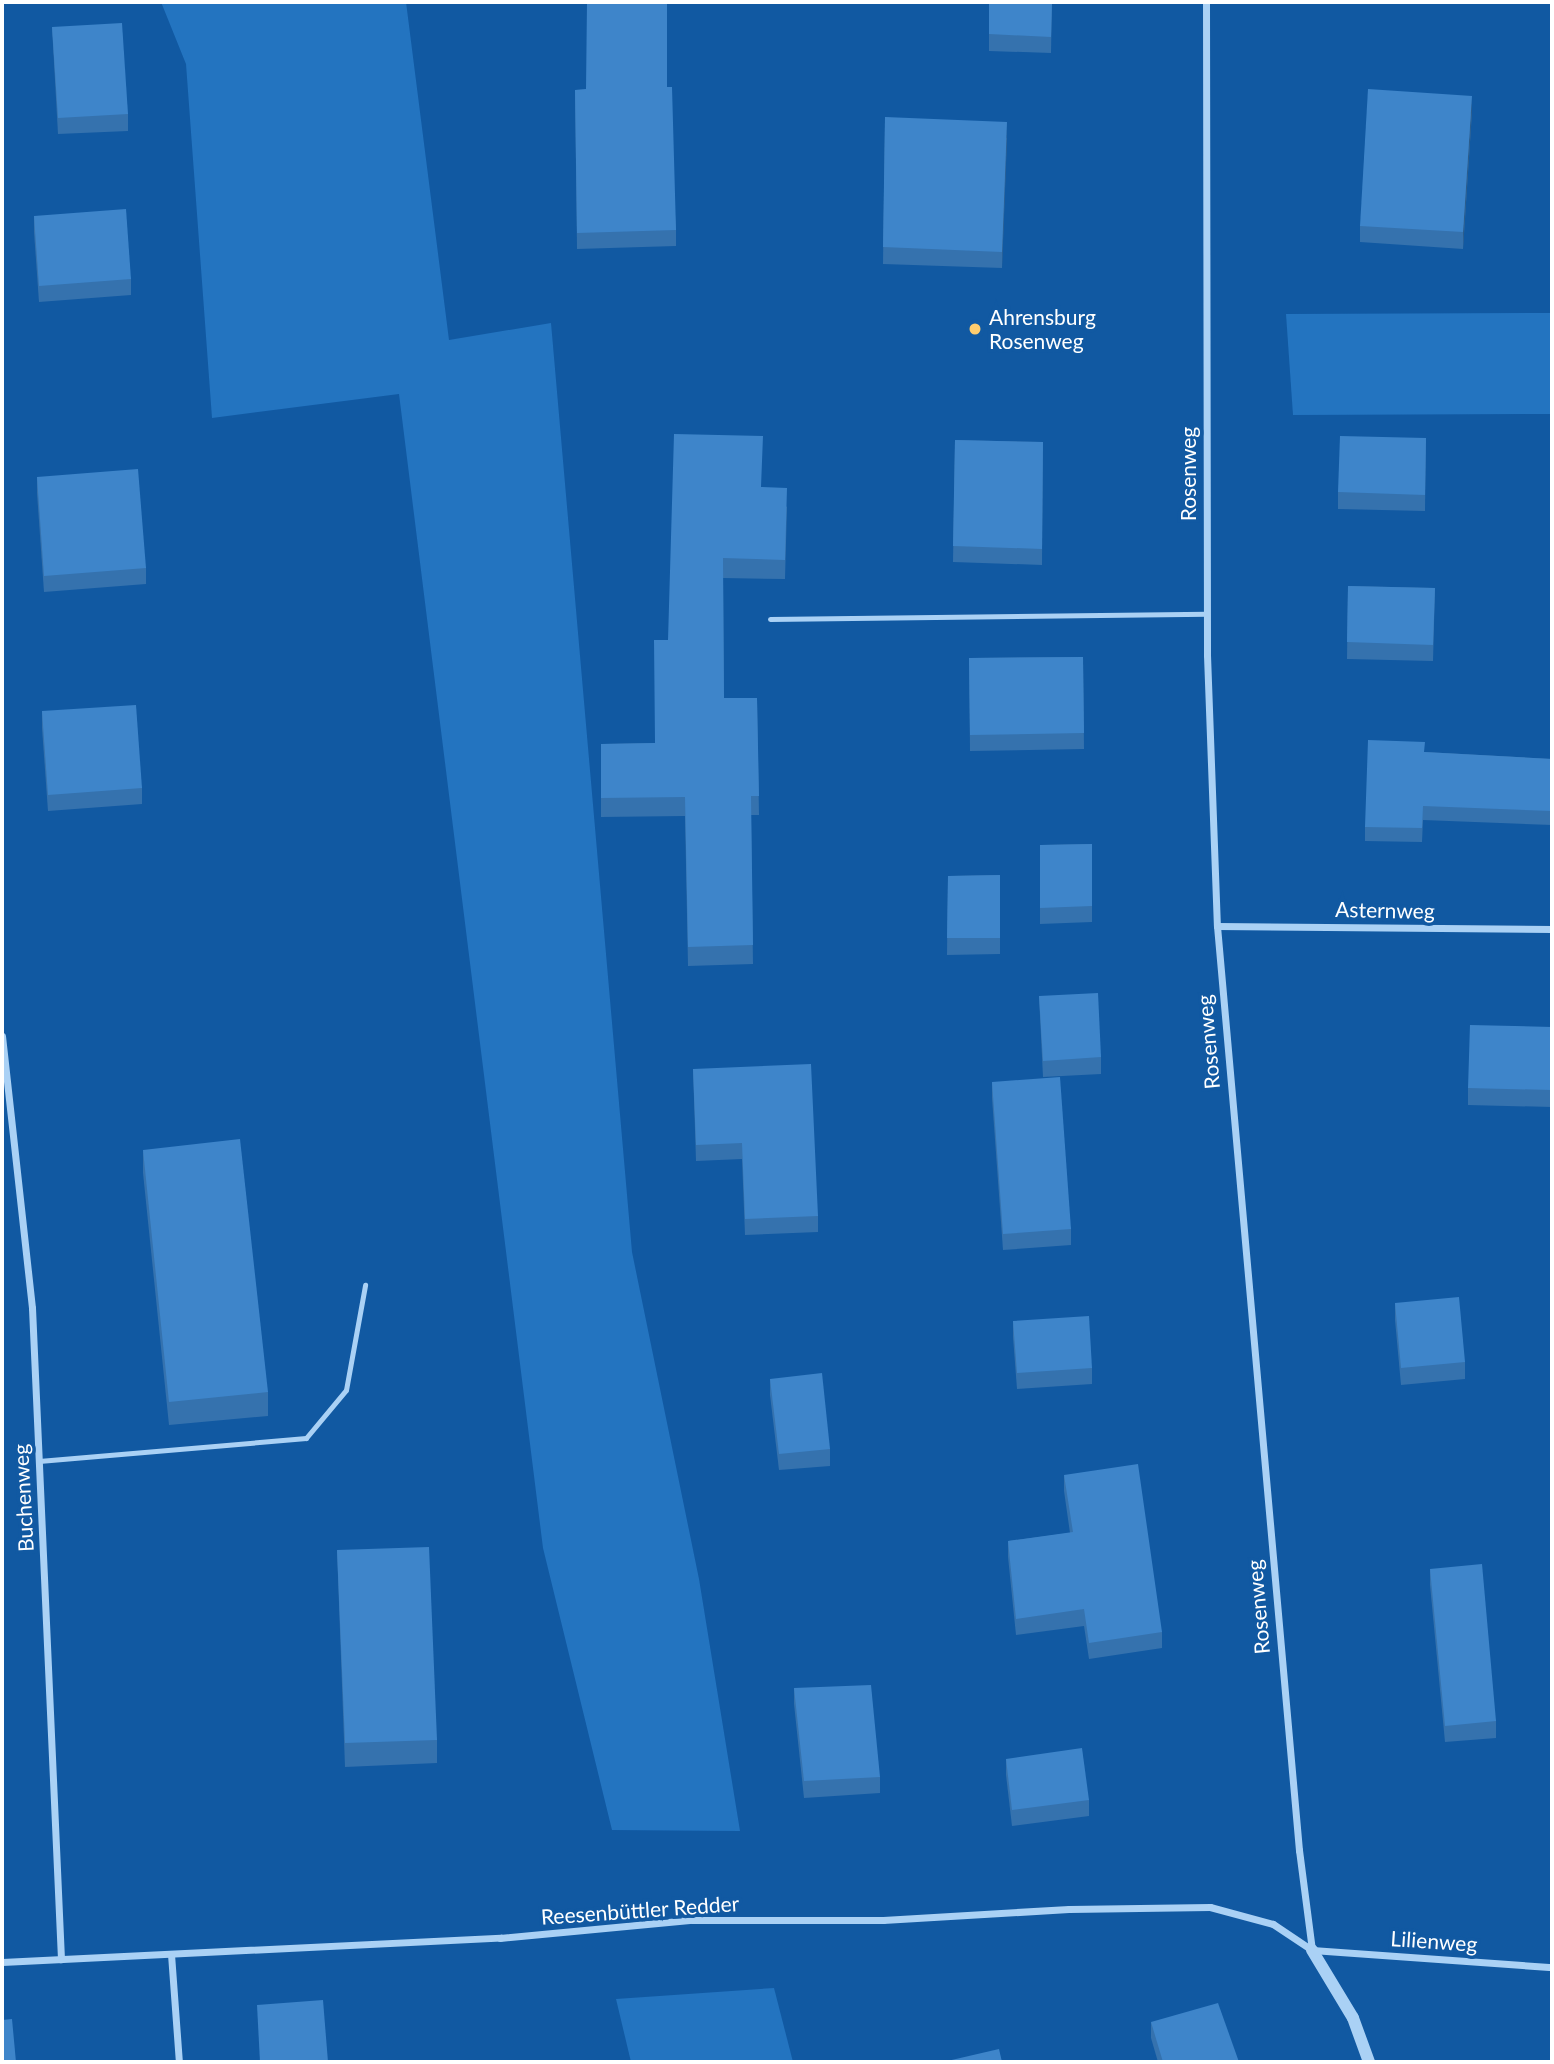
<!DOCTYPE html>
<html>
<head>
<meta charset="utf-8">
<style>
  body { margin:0 }
  #map { position:relative; width:1554px; height:2064px; overflow:hidden; background:#1159a2; font-family:Lato,sans-serif }
  div>[style] { position:absolute }
  .green>* { inset:0; background:#2374c0 }
  .service>* { height:5px; margin:-2.5px; padding:0 2.5px; transform-origin:2.5px; border-radius:2.5px; background:#aad1f5 }
  .minor>* { height:7px; margin:-3.5px; padding:0 3.5px; transform-origin:3.5px; border-radius:3.5px; background:#aad1f5 }
  .tertiary>* { height:12px; margin:-6px; padding:0 6px; transform-origin:6px; border-radius:6px; background:#aad1f5 }
  .wall>* { inset:0; background:#3572ae }
  .shaded-wall>* { inset:0; background:#2b5d8d }
  .building>* { inset:0; background:#3e85ca }
  .dots>* { width:19px; height:19px; translate:-50% -50%; box-sizing:border-box; border:4px solid #1159a2; border-radius:50% }
  span { translate:-50% -50%; white-space:nowrap; text-align:center; line-height:1.15; -webkit-text-stroke:7px #1159a2; paint-order:stroke }
  .poi-label { font-size:21px; color:#fff }
  .left { translate:0 -50%; text-align:left }
  .street-label { font-size:21px; color:#fff }
  .frame { position:absolute; inset:0; border:4px solid #fff; pointer-events:none }
</style>
</head>
<body>
<div id="map">
  <div class="green">
    <div style="clip-path:polygon(161px 2px,406px 2px,449px 340px,551px 323px,632px 1252px,699px 1579px,740px 1831px,612px 1830px,543px 1548px,399px 394px,212px 418px,186px 64px)"></div>
    <div style="clip-path:polygon(1552px 313px,1552px 414px,1293px 415px,1286px 314px)"></div>
    <div style="clip-path:polygon(774px 1988px,793px 2062px,631px 2062px,616px 1999px)"></div>
  </div>
  <div class="service">
    <div style="left:770px;top:619px;width:437px;rotate:-0.7deg"></div>
    <div style="left:39px;top:1461px;width:268px;rotate:-4.9deg"></div>
    <div style="left:306px;top:1438px;width:62px;rotate:-50.2deg"></div>
    <div style="left:346px;top:1390px;width:107px;rotate:-79.7deg"></div>
  </div>
  <div class="minor">
    <div style="left:1206px;top:2px;width:653px;rotate:89.91deg"></div>
    <div style="left:1207px;top:655px;width:271px;rotate:87.9deg"></div>
    <div style="left:1217px;top:926px;width:928px;rotate:84.93deg"></div>
    <div style="left:1299px;top:1850px;width:101px;rotate:82.6deg"></div>
    <div style="left:1217px;top:926px;width:335px;rotate:0.5deg"></div>
    <div style="left:2px;top:1036px;width:274px;rotate:83.7deg"></div>
    <div style="left:32px;top:1308px;width:652px;rotate:87.45deg"></div>
    <div style="left:171px;top:1954px;width:108px;rotate:85.8deg"></div>
    <div style="left:2px;top:1962px;width:499px;rotate:-2.8deg"></div>
    <div style="left:500px;top:1938px;width:193px;rotate:-5.4deg"></div>
    <div style="left:692px;top:1920px;width:191px"></div>
    <div style="left:883px;top:1920px;width:186px;rotate:-3.4deg"></div>
    <div style="left:1069px;top:1909px;width:141px;rotate:-0.8deg"></div>
    <div style="left:1210px;top:1907px;width:65px;rotate:15.1deg"></div>
    <div style="left:1273px;top:1924px;width:47px;rotate:33.7deg"></div>
    <div style="left:1312px;top:1950px;width:241px;rotate:4.1deg"></div>
  </div>
  <div class="tertiary">
    <div style="left:1312px;top:1950px;width:79px;rotate:58.9deg"></div>
    <div style="left:1353px;top:2018px;width:47px;rotate:70deg"></div>
  </div>
  <div class="wall">
    <div style="clip-path:polygon(989px 2px,1052px 2px,1051px 53px,989px 51px)"></div>
    <div style="clip-path:polygon(52px 27px,128px 114px,128px 131px,58px 134px)"></div>
    <div style="clip-path:polygon(667px 87px,676px 230px,676px 246px,577px 249px,575px 90px)"></div>
    <div style="clip-path:polygon(1472px 112px,1463px 249px,1360px 242px,1360px 226px)"></div>
    <div style="clip-path:polygon(885px 117px,1007px 138px,1002px 268px,883px 264px)"></div>
    <div style="clip-path:polygon(34px 216px,131px 279px,131px 295px,39px 302px,34px 232px)"></div>
    <div style="clip-path:polygon(1426px 438px,1425px 511px,1338px 509px,1338px 492px)"></div>
    <div style="clip-path:polygon(955px 440px,1043px 442px,1042px 565px,953px 562px)"></div>
    <div style="clip-path:polygon(37px 477px,146px 568px,146px 584px,44px 592px,37px 493px)"></div>
    <div style="clip-path:polygon(762px 487px,787px 507px,785px 579px,723px 578px,724px 698px,757px 698px,759px 815px,751px 815px,753px 964px,688px 966px,685px 816px,601px 817px,601px 744px,655px 743px,668px 640px)"></div>
    <div style="clip-path:polygon(1348px 586px,1435px 588px,1433px 661px,1347px 659px)"></div>
    <div style="clip-path:polygon(1083px 657px,1084px 749px,970px 751px,969px 658px)"></div>
    <div style="clip-path:polygon(42px 711px,142px 788px,142px 804px,48px 811px,42px 728px)"></div>
    <div style="clip-path:polygon(1425px 752px,1552px 759px,1552px 825px,1423px 820px,1422px 842px,1365px 841px,1365px 827px)"></div>
    <div style="clip-path:polygon(1092px 844px,1092px 922px,1040px 924px,1040px 845px)"></div>
    <div style="clip-path:polygon(1000px 875px,1000px 954px,947px 955px,948px 876px)"></div>
    <div style="clip-path:polygon(1039px 996px,1101px 1057px,1101px 1074px,1043px 1077px)"></div>
    <div style="clip-path:polygon(1552px 1027px,1552px 1107px,1468px 1105px,1468px 1088px)"></div>
    <div style="clip-path:polygon(693px 1069px,818px 1216px,818px 1232px,745px 1235px,742px 1159px,696px 1161px)"></div>
    <div style="clip-path:polygon(992px 1082px,1071px 1229px,1071px 1245px,1003px 1250px,992px 1098px)"></div>
    <div style="clip-path:polygon(143px 1150px,268px 1392px,268px 1416px,169px 1425px,143px 1173px)"></div>
    <div style="clip-path:polygon(1395px 1303px,1465px 1362px,1465px 1379px,1401px 1385px,1395px 1320px)"></div>
    <div style="clip-path:polygon(1013px 1321px,1092px 1368px,1092px 1384px,1017px 1389px,1013px 1337px)"></div>
    <div style="clip-path:polygon(770px 1379px,830px 1449px,830px 1466px,779px 1470px,770px 1395px)"></div>
    <div style="clip-path:polygon(1064px 1475px,1162px 1632px,1162px 1648px,1089px 1659px,1084px 1626px,1016px 1635px,1008px 1557px,1008px 1541px,1070px 1533px,1064px 1491px)"></div>
    <div style="clip-path:polygon(337px 1550px,437px 1740px,437px 1763px,345px 1767px)"></div>
    <div style="clip-path:polygon(1430px 1569px,1496px 1721px,1496px 1738px,1445px 1742px,1430px 1585px)"></div>
    <div style="clip-path:polygon(794px 1688px,880px 1777px,880px 1793px,804px 1798px,794px 1704px)"></div>
    <div style="clip-path:polygon(1006px 1759px,1089px 1800px,1089px 1816px,1012px 1826px,1006px 1775px)"></div>
    <div style="clip-path:polygon(1151px 2022px,1239px 2062px,1158px 2062px,1151px 2038px)"></div>
  </div>
  <div class="shaded-wall">
    <div style="clip-path:polygon(1472px 96px,1472px 112px,1463px 249px,1463px 232px)"></div>
    <div style="clip-path:polygon(1007px 122px,1007px 138px,1002px 268px,1002px 252px)"></div>
  </div>
  <div class="building">
    <div style="clip-path:polygon(587px 2px,667px 2px,667px 87px,672px 87px,676px 230px,577px 233px,575px 90px,586px 89px)"></div>
    <div style="clip-path:polygon(989px 2px,1052px 2px,1051px 37px,989px 34px)"></div>
    <div style="clip-path:polygon(122px 23px,128px 114px,58px 118px,52px 27px)"></div>
    <div style="clip-path:polygon(1368px 89px,1472px 96px,1463px 232px,1360px 226px)"></div>
    <div style="clip-path:polygon(885px 117px,1007px 122px,1002px 252px,883px 247px)"></div>
    <div style="clip-path:polygon(126px 209px,131px 279px,39px 286px,34px 216px)"></div>
    <div style="clip-path:polygon(674px 434px,763px 436px,761px 487px,787px 488px,785px 560px,723px 558px,724px 698px,757px 698px,759px 796px,751px 796px,753px 945px,688px 947px,685px 797px,601px 798px,601px 744px,655px 743px,654px 640px,668px 640px)"></div>
    <div style="clip-path:polygon(1340px 436px,1426px 438px,1425px 495px,1338px 492px)"></div>
    <div style="clip-path:polygon(955px 440px,1043px 442px,1042px 549px,953px 546px)"></div>
    <div style="clip-path:polygon(138px 469px,146px 568px,44px 576px,37px 477px)"></div>
    <div style="clip-path:polygon(1348px 586px,1435px 588px,1433px 645px,1347px 642px)"></div>
    <div style="clip-path:polygon(1083px 657px,1084px 733px,970px 735px,969px 658px)"></div>
    <div style="clip-path:polygon(136px 705px,142px 788px,48px 795px,42px 711px)"></div>
    <div style="clip-path:polygon(1368px 740px,1425px 742px,1424px 752px,1552px 759px,1552px 811px,1423px 806px,1422px 828px,1365px 827px)"></div>
    <div style="clip-path:polygon(1092px 844px,1092px 906px,1040px 908px,1040px 845px)"></div>
    <div style="clip-path:polygon(1000px 875px,1000px 938px,947px 938px,948px 876px)"></div>
    <div style="clip-path:polygon(1098px 993px,1101px 1057px,1043px 1061px,1039px 996px)"></div>
    <div style="clip-path:polygon(1470px 1025px,1552px 1027px,1552px 1090px,1468px 1088px)"></div>
    <div style="clip-path:polygon(811px 1064px,818px 1216px,745px 1219px,742px 1143px,696px 1145px,693px 1069px)"></div>
    <div style="clip-path:polygon(1060px 1077px,1071px 1229px,1003px 1234px,992px 1082px)"></div>
    <div style="clip-path:polygon(240px 1139px,268px 1392px,169px 1402px,143px 1150px)"></div>
    <div style="clip-path:polygon(1459px 1297px,1465px 1362px,1401px 1368px,1395px 1303px)"></div>
    <div style="clip-path:polygon(1089px 1316px,1092px 1368px,1017px 1373px,1013px 1321px)"></div>
    <div style="clip-path:polygon(822px 1373px,830px 1449px,779px 1454px,770px 1379px)"></div>
    <div style="clip-path:polygon(1138px 1464px,1162px 1632px,1089px 1643px,1084px 1609px,1016px 1619px,1008px 1541px,1073px 1532px,1064px 1475px)"></div>
    <div style="clip-path:polygon(429px 1547px,437px 1740px,345px 1743px,337px 1550px)"></div>
    <div style="clip-path:polygon(1482px 1564px,1496px 1721px,1445px 1726px,1430px 1569px)"></div>
    <div style="clip-path:polygon(871px 1685px,880px 1777px,804px 1781px,794px 1688px)"></div>
    <div style="clip-path:polygon(1082px 1748px,1089px 1800px,1012px 1810px,1006px 1759px)"></div>
    <div style="clip-path:polygon(323px 2000px,328px 2062px,260px 2062px,257px 2005px)"></div>
    <div style="clip-path:polygon(1218px 2003px,1239px 2062px,1163px 2062px,1151px 2022px)"></div>
    <div style="clip-path:polygon(12px 2019px,16px 2062px,2px 2062px,2px 2020px)"></div>
    <div style="clip-path:polygon(999px 2049px,1002px 2062px,943px 2062px)"></div>
  </div>
  <div class="dots">
    <div style="left:975px;top:329px;background:#ffcd6f"></div>
  </div>
  <div class="poi-label">
    <span class="left" style="left:989px;top:329px">Ahrensburg<br>Rosenweg</span>
  </div>
  <div class="street-label">
    <span style="left:1188px;top:474px;rotate:-90deg">Rosenweg</span>
    <span style="left:1385px;top:910px;rotate:1deg">Asternweg</span>
    <span style="left:1208px;top:1042px;rotate:-95deg">Rosenweg</span>
    <span style="left:23px;top:1498px;rotate:-93deg">Buchenweg</span>
    <span style="left:1258px;top:1607px;rotate:-95deg">Rosenweg</span>
    <span style="left:640px;top:1910px;rotate:-4deg">Reesenbüttler Redder</span>
    <span style="left:1434px;top:1941px;rotate:4deg">Lilienweg</span>
  </div>
  <div class="frame"></div>
</div>
</body>
</html>
